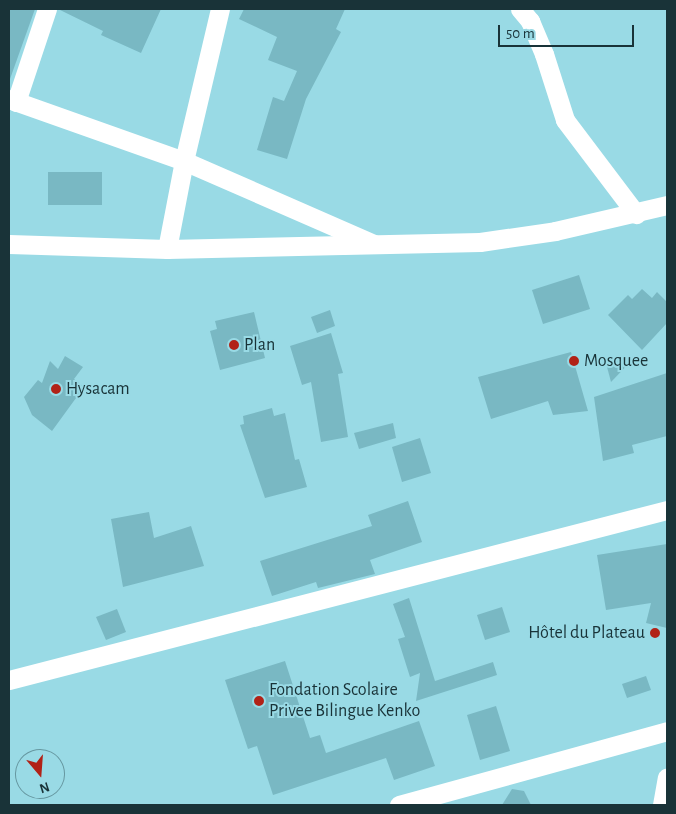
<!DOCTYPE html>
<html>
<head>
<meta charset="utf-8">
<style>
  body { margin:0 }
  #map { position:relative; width:676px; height:814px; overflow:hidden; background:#99dae5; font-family:"Alegreya Sans",sans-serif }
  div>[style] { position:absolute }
  .building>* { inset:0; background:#79b8c3 }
  .minor>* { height:19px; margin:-9.5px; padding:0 9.5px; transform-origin:9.5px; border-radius:9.5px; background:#fff }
  .dots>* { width:14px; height:14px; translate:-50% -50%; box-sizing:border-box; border:2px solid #99dae5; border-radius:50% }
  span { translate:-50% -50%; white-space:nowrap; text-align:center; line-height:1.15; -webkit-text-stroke:4px #99dae5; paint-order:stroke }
  .poi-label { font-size:18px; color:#193338 }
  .left { translate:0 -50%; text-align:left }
  .right { translate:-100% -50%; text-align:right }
  .frame { position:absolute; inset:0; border:10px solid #193338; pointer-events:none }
  .north { position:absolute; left:15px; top:749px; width:50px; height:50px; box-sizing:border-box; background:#99dae5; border:1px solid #6697a0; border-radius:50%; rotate:162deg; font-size:14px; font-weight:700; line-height:20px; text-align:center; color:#193338 }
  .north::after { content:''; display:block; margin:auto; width:18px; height:22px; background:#b12217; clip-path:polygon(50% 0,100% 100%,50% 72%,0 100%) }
  .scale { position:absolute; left:498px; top:25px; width:136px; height:22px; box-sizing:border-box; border:2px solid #193338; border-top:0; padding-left:6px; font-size:15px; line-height:18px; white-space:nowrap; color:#193338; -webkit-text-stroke:4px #99dae5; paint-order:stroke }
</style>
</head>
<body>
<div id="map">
  <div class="building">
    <div style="clip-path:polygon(9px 9px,35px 9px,10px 79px,9px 79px)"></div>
    <div style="clip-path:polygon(58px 9px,161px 9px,141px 53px,101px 35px,103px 31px)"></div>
    <div style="clip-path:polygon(244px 9px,345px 9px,336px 29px,341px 32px,306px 99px,287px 159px,257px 150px,273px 97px,284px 101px,297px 71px,268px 60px,277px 37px,239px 19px)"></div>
    <div style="clip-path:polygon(48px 172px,102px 172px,102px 205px,48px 205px)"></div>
    <div style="clip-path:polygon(579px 275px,590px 309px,543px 324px,532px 290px)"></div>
    <div style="clip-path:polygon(642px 289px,652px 298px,657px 292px,667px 302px,667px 323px,642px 350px,608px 315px,628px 295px,632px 299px)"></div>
    <div style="clip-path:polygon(330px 310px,335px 326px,317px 333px,311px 317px)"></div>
    <div style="clip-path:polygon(254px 312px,265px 358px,220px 370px,210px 331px,217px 329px,215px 321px)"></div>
    <div style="clip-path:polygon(331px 333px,343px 373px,338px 374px,348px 437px,321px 442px,311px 382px,302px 385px,290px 346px)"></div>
    <div style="clip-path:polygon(571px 352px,588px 411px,553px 415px,548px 401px,491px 419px,478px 377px)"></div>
    <div style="clip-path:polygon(65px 356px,83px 367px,74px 379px,84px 387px,52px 431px,32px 415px,24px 397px,38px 380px,42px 383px,50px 361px,58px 369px)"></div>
    <div style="clip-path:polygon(636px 356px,611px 382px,606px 363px)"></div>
    <div style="clip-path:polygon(667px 373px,667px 436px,632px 445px,634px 453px,603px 461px,594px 397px)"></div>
    <div style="clip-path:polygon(272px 408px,274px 416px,285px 413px,295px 460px,299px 459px,307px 487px,265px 498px,240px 425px,244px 424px,243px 416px)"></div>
    <div style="clip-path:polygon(393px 423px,396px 438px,359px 449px,354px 433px)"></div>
    <div style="clip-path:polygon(420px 438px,431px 473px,402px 482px,392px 447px)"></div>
    <div style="clip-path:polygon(408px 501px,422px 542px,370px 560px,375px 574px,318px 588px,316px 582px,272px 596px,260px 561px,372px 526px,368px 515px)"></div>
    <div style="clip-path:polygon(149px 512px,154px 538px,191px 526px,204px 566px,123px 587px,111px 519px)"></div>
    <div style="clip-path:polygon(667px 544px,667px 628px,646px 623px,651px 603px,606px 610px,597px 555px)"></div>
    <div style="clip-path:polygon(409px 598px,435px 681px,493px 662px,497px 675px,416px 701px,420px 673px,410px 677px,398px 639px,405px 637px,393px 604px)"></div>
    <div style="clip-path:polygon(502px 607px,510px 632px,485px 640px,477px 615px)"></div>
    <div style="clip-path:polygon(117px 609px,126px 632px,106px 640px,96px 617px)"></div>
    <div style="clip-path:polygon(285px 661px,310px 738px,320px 735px,326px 753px,419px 721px,435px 766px,394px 780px,386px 758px,273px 795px,257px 746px,248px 749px,225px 680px)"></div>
    <div style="clip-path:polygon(646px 676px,651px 690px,627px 698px,622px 684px)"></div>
    <div style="clip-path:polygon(496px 706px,510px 751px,480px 760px,467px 715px)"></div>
    <div style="clip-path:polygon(512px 789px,524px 791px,531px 805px,502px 805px)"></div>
  </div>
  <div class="minor">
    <div style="left:520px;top:9px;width:16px;rotate:50deg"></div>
    <div style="left:530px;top:21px;width:36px;rotate:67deg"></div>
    <div style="left:544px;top:54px;width:69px;rotate:72.3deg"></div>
    <div style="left:565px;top:120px;width:118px;rotate:52.9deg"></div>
    <div style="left:9px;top:99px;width:186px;rotate:19.5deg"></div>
    <div style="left:184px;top:161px;width:207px;rotate:23.6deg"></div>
    <div style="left:16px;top:102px;width:98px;rotate:-71.6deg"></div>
    <div style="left:9px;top:244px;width:158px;rotate:1.8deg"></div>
    <div style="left:167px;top:249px;width:313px;rotate:-1.3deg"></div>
    <div style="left:480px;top:242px;width:76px;rotate:-8.3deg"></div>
    <div style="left:555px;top:231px;width:115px;rotate:-13.1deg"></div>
    <div style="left:167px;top:249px;width:90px;rotate:-79.1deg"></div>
    <div style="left:184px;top:161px;width:156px;rotate:-76.7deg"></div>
    <div style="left:9px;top:680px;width:680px;rotate:-14.49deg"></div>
    <div style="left:399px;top:805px;width:278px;rotate:-15.4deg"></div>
    <div style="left:662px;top:805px;width:28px;rotate:-80deg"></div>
  </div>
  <div class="dots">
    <div style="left:234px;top:345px;background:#b12217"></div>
    <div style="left:574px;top:361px;background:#b12217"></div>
    <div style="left:56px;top:389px;background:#b12217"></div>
    <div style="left:655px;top:633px;background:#b12217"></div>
    <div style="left:259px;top:701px;background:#b12217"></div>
  </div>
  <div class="poi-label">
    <span class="left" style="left:244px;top:345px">Plan</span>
    <span class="left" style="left:584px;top:361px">Mosquee</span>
    <span class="left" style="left:66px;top:389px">Hysacam</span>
    <span class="right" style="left:645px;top:633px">Hôtel du Plateau</span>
    <span class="left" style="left:269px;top:701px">Fondation Scolaire<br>Privee Bilingue Kenko</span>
  </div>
  <div class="frame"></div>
  <div class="north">N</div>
  <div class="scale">50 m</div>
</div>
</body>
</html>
